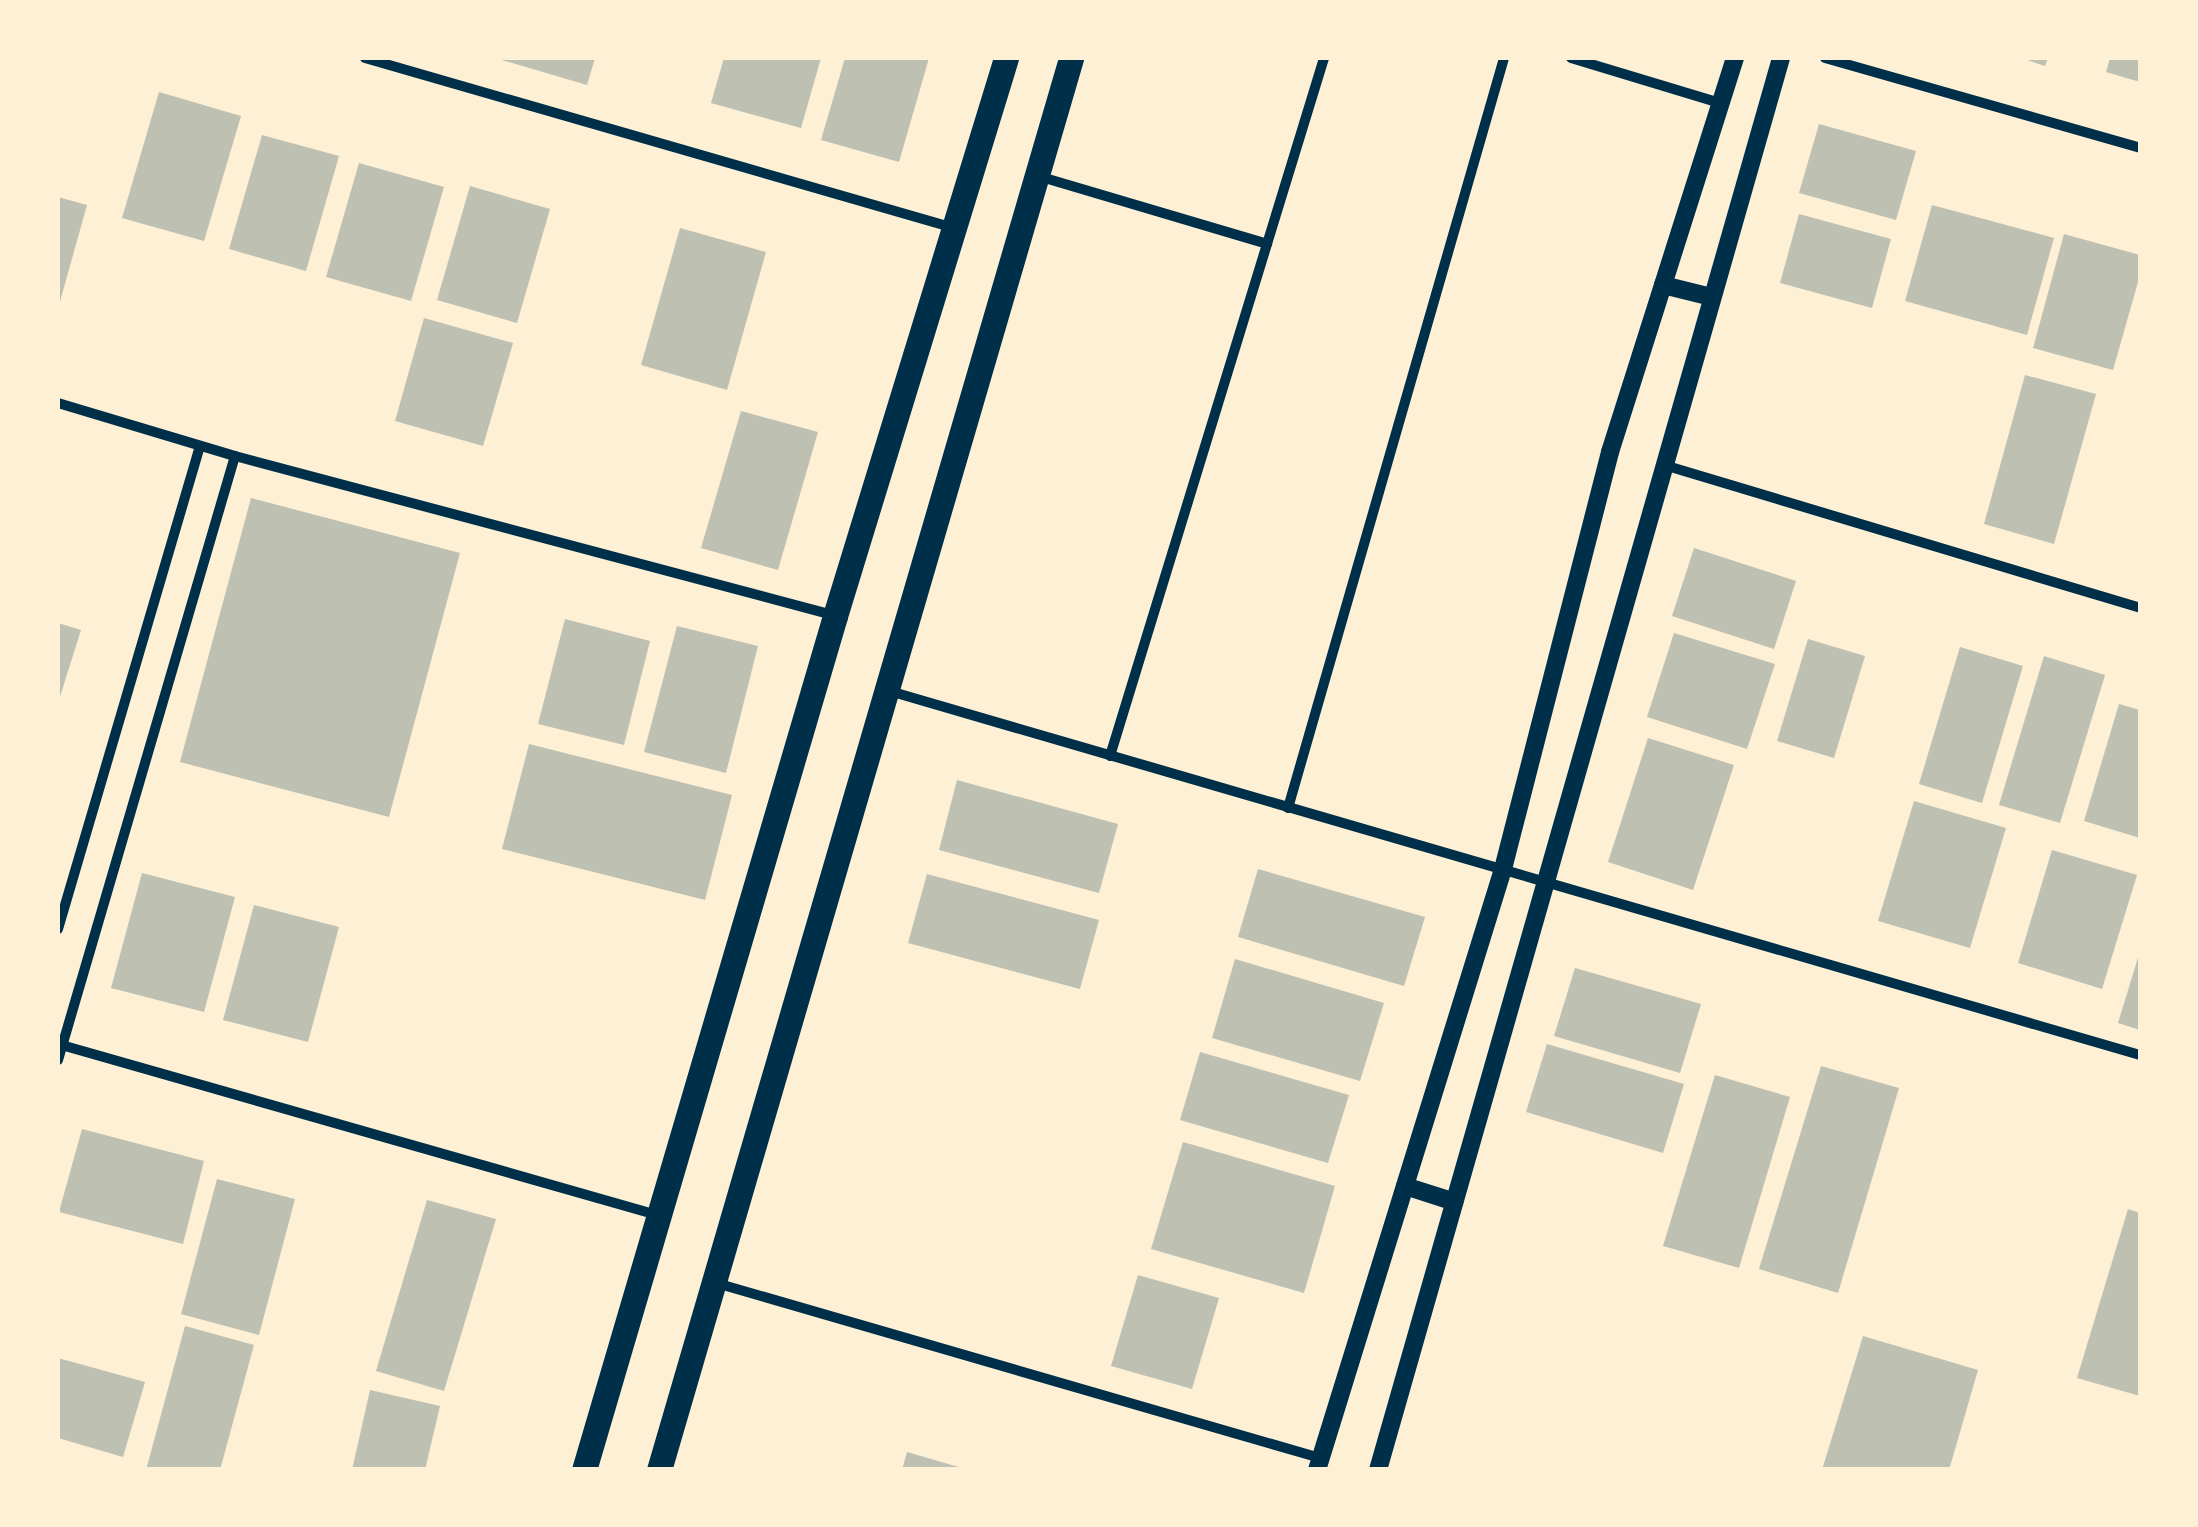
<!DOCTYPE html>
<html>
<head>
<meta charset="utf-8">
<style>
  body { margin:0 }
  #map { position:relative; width:2198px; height:1527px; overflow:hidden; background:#fdf0d5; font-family:"Playfair Display",serif }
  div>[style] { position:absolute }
  .building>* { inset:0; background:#bec0b2 }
  .minor>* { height:10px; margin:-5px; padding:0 5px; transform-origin:5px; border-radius:5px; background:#003049 }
  .tertiary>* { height:18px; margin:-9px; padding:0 9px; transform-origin:9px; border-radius:9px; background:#003049 }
  .primary>* { height:25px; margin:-12.5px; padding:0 12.5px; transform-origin:12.5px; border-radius:12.5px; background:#003049 }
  span { translate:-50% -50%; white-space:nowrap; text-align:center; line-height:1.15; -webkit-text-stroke:8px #fdf0d5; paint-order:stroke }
  .frame { position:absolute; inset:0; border:60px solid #fdf0d5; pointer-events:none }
</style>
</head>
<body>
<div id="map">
  <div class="building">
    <div style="clip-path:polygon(495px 58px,595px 58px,587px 85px)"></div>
    <div style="clip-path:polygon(724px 58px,821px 58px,801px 128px,711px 103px)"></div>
    <div style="clip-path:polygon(845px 58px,929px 58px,899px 162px,821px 140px)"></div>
    <div style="clip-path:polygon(2021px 58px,2048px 58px,2045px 66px)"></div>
    <div style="clip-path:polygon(2110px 58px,2140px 58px,2140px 82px,2106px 72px)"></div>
    <div style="clip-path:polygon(159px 92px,241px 116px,204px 241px,122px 218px)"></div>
    <div style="clip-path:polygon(1819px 124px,1916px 151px,1896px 220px,1799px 193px)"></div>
    <div style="clip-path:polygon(262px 135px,339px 156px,306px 271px,229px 249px)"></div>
    <div style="clip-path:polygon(359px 163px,444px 187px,411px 301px,326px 277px)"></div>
    <div style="clip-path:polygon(470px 186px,550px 209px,517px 323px,437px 300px)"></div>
    <div style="clip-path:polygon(58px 197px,87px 205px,59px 305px,58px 304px)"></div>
    <div style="clip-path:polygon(1932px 205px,2054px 238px,2027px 335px,1905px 301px)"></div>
    <div style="clip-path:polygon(1799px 214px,1891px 239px,1872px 308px,1780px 283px)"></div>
    <div style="clip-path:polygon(680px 228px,766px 252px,727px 390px,641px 365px)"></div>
    <div style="clip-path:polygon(2064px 234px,2140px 255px,2140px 275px,2113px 370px,2033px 348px)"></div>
    <div style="clip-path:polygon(424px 318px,513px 343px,483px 446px,395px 421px)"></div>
    <div style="clip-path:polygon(2025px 375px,2096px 394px,2054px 544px,1984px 524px)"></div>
    <div style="clip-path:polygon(741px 411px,818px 432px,778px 570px,701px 548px)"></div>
    <div style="clip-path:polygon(251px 498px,460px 553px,389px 817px,180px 762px)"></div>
    <div style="clip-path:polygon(1694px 548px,1796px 581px,1774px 649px,1672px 616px)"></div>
    <div style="clip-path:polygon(565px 619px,650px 641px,624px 745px,538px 724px)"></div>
    <div style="clip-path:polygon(58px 623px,81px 630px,58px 703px)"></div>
    <div style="clip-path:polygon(677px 626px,758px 646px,726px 773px,644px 752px)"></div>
    <div style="clip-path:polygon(1674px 633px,1775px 664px,1747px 749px,1647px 717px)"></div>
    <div style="clip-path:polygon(1808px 639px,1865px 656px,1834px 758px,1777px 741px)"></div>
    <div style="clip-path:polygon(1960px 647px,2023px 666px,1982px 803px,1919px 784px)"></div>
    <div style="clip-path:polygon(2044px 656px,2105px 675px,2060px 823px,1999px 805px)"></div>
    <div style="clip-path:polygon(2119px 704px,2140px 710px,2140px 838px,2084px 821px)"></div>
    <div style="clip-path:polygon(1648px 738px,1734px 765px,1693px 890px,1608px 862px)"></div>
    <div style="clip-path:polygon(529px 744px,732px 795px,705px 900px,502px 849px)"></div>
    <div style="clip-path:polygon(957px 780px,1118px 824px,1099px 893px,939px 850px)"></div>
    <div style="clip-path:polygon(1914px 801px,2006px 828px,1970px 948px,1878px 921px)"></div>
    <div style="clip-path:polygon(2052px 850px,2137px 875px,2102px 989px,2018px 963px)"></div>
    <div style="clip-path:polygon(1258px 869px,1425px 917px,1404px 986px,1238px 937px)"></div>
    <div style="clip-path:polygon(142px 873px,235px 897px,204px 1012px,111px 988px)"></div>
    <div style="clip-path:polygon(927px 874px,1099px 920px,1080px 989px,908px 943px)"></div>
    <div style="clip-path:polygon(254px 905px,339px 927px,308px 1042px,223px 1020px)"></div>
    <div style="clip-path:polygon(2140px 951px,2140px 1030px,2118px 1023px)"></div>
    <div style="clip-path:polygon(1235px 959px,1384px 1003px,1360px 1081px,1212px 1038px)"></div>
    <div style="clip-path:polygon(1575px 968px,1701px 1004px,1680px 1073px,1554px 1036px)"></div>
    <div style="clip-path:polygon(1547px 1044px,1684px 1084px,1663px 1153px,1526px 1112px)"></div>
    <div style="clip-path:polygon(1200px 1052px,1349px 1095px,1328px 1163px,1180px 1120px)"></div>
    <div style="clip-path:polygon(1821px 1066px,1899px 1088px,1838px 1293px,1759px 1269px)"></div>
    <div style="clip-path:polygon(1715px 1075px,1790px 1097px,1739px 1268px,1663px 1246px)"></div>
    <div style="clip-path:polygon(82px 1129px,204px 1161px,183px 1244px,59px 1212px)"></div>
    <div style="clip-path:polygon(1183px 1142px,1335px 1186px,1304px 1293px,1151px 1249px)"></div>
    <div style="clip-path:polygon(217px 1179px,295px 1199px,259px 1335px,181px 1314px)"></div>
    <div style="clip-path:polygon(427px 1200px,496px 1219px,444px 1391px,376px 1371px)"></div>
    <div style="clip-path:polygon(2128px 1209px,2140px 1213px,2140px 1396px,2077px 1378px)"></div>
    <div style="clip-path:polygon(1138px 1275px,1219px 1298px,1192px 1389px,1111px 1366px)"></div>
    <div style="clip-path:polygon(185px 1326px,254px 1345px,220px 1470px,146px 1470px)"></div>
    <div style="clip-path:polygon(1863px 1336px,1978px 1370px,1949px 1470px,1822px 1470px)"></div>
    <div style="clip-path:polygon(58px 1358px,145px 1382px,123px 1457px,58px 1438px)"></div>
    <div style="clip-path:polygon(370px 1390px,440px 1406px,425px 1470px,352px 1470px)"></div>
    <div style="clip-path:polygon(907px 1452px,962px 1468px,962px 1470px,902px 1470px)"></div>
  </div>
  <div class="minor">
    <div style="left:365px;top:58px;width:613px;rotate:16.1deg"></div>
    <div style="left:1571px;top:58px;width:156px;rotate:16.8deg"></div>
    <div style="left:1825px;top:58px;width:328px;rotate:15.9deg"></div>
    <div style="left:1038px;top:176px;width:239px;rotate:16.5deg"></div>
    <div style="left:58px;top:403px;width:185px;rotate:16.7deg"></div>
    <div style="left:235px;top:456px;width:619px;rotate:14.89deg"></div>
    <div style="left:1664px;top:465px;width:497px;rotate:16.7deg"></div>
    <div style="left:886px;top:690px;width:1306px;rotate:16.23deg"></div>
    <div style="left:1110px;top:756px;width:730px;rotate:-72.95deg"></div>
    <div style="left:1288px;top:808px;width:780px;rotate:-73.93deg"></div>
    <div style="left:58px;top:929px;width:503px;rotate:-73.62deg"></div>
    <div style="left:58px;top:1044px;width:623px;rotate:15.93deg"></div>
    <div style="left:58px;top:1060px;width:629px;rotate:-73.67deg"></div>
    <div style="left:716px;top:1283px;width:629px;rotate:16.16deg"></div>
  </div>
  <div class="tertiary">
    <div style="left:1663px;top:285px;width:49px;rotate:14deg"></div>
    <div style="left:1405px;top:1186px;width:52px;rotate:17.7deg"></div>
    <div style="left:1317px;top:1470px;width:629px;rotate:-72.8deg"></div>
    <div style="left:1503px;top:869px;width:431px;rotate:-75.6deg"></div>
    <div style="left:1610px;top:452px;width:413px;rotate:-72.4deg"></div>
    <div style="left:1378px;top:1470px;width:1468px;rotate:-74.07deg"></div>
  </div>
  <div class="primary">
    <div style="left:584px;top:1470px;width:890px;rotate:-73.62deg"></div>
    <div style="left:835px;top:616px;width:584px;rotate:-72.96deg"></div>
    <div style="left:659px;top:1470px;width:1471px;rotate:-73.73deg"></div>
  </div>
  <div class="frame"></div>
</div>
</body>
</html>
